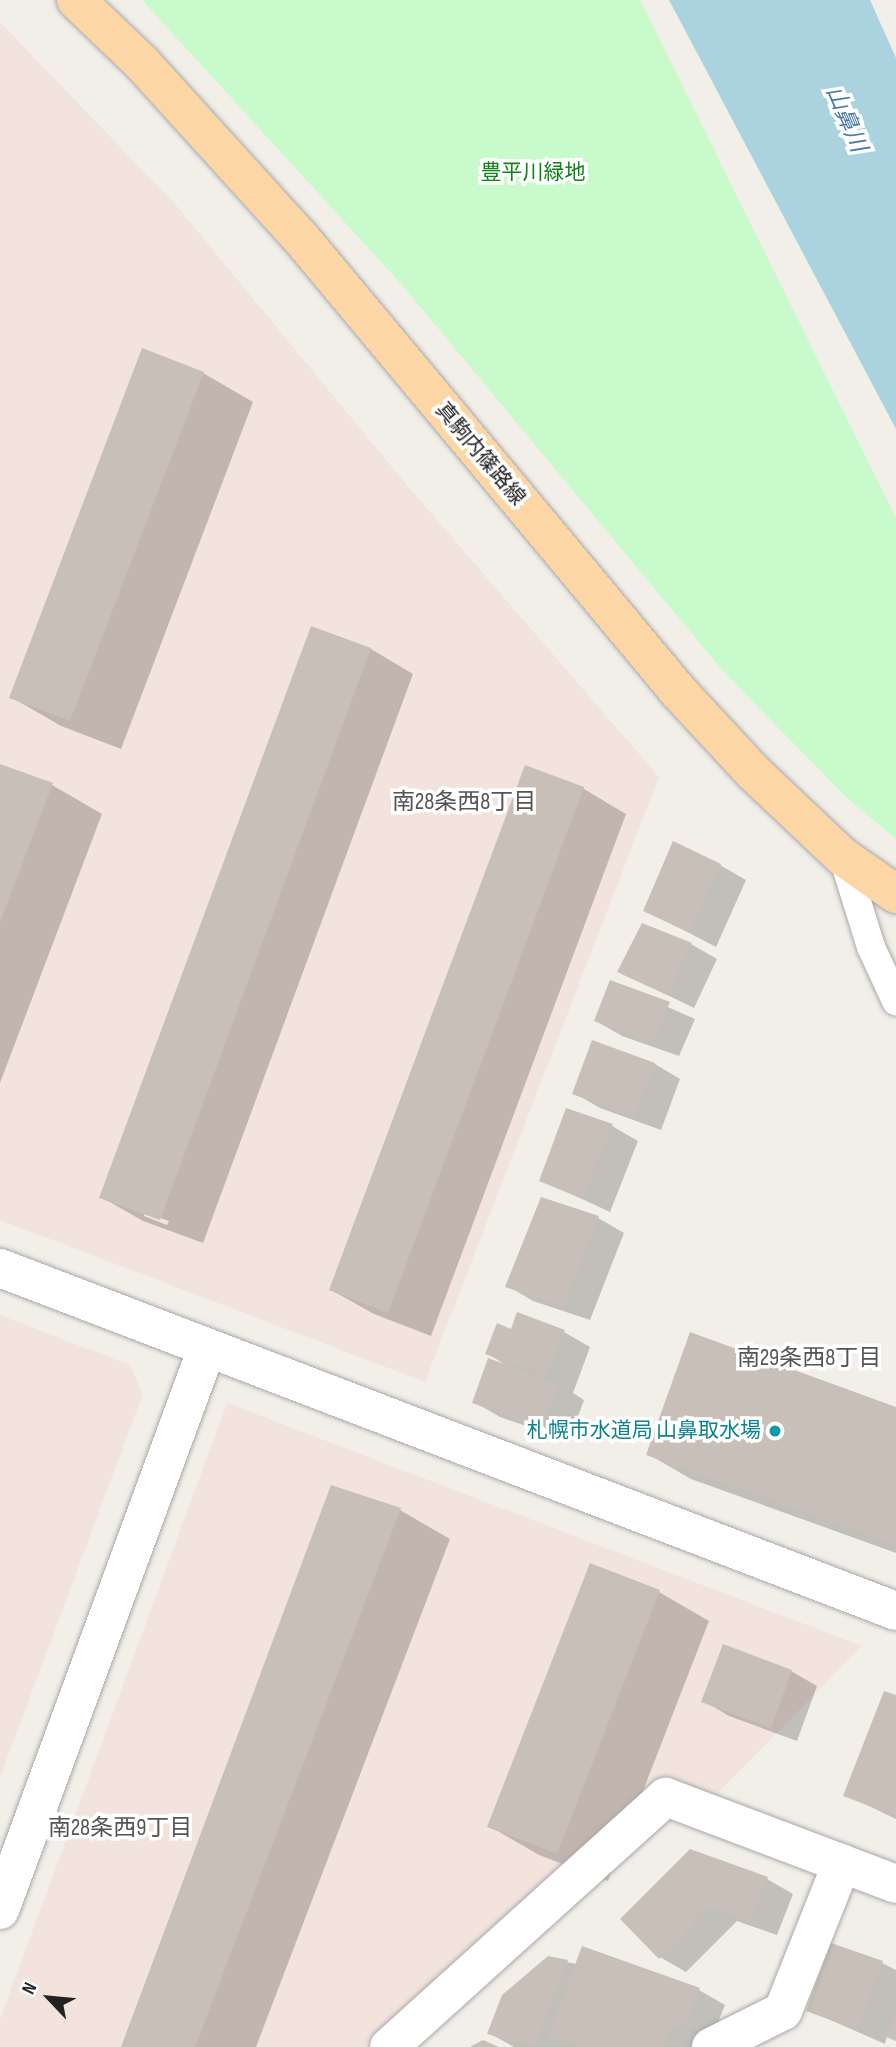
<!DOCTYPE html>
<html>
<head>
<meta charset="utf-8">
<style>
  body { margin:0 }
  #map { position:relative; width:896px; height:2047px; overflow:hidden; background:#f2efe9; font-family:"Sofia Sans Condensed","Noto Sans JP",sans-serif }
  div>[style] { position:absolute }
  .military>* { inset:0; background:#f3e3dd }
  .park>* { inset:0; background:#c8facc }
  .water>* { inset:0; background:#aad3df }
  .shadow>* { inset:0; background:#0003 }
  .building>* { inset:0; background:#c7bfb8 }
  .roads { filter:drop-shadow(0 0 2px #a9a9a9) drop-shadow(0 0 2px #a9a9a9) }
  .service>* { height:28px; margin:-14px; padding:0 14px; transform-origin:14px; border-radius:14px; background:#fff }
  .minor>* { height:38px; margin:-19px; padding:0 19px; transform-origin:19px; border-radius:19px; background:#fff }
  .primary>* { height:38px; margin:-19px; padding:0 19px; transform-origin:19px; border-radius:19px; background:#fcd6a4 }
  .dots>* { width:19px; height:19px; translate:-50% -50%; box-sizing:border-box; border:4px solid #fff; border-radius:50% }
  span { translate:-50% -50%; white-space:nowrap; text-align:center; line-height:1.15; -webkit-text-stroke:7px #fff; paint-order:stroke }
  .park-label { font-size:21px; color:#0c8416 }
  .street-label { font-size:21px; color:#222 }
  .culture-label { font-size:21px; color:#0d838f }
  .right { translate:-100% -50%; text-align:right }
  .water-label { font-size:23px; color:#4a7aab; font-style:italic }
  .neighbourhood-label { font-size:23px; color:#555 }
  .north { position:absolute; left:14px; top:1963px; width:70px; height:70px; -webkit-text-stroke:5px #fff; paint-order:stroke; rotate:296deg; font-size:19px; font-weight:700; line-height:28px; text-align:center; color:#222 }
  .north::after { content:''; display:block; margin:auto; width:24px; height:32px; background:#222; clip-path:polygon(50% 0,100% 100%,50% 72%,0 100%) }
</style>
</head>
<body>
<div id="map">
  <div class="military">
    <div style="clip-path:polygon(0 22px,175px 204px,406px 484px,659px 777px,425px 1382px,0 1220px)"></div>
    <div style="clip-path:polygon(0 1315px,130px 1365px,143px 1394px,0 1777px)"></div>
    <div style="clip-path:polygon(227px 1403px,862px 1646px,714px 1797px,664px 1778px,364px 2047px,0 2047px,0 2019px)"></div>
  </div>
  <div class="park">
    <div style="clip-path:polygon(142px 0,640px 0,896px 518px,896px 839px,846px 797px,723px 671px,402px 285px)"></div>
  </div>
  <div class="water">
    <div style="clip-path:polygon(669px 0,870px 0,896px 58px,896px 429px)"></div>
  </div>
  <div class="shadow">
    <div style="clip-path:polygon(203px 373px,253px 402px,121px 749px,61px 726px,11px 697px)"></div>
    <div style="clip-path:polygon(evenodd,312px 628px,371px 649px,413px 674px,203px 1243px,143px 1221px,101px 1197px,312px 628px,144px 1212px,169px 1221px,167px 1225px,144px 1216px,144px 1212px)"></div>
    <div style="clip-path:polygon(0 765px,52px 785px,102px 814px,0 1083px)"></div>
    <div style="clip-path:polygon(526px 767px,584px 789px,626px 814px,431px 1336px,374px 1314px,331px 1290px)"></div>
    <div style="clip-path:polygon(720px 865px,746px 880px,716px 947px,645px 910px)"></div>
    <div style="clip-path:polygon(691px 944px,717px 959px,694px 1008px,620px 972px)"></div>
    <div style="clip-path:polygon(611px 982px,695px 1019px,679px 1056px,622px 1036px,596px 1021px)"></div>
    <div style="clip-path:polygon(593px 1042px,655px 1064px,680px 1079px,661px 1130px,600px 1108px,574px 1093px)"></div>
    <div style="clip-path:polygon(612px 1126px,638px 1141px,610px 1212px,541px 1180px)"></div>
    <div style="clip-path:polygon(598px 1218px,624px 1233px,590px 1320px,533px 1301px,508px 1286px)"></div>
    <div style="clip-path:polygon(512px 1331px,564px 1332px,590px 1347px,573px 1393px,584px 1400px,569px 1441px,500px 1417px,474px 1402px,510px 1368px,487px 1353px)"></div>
    <div style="clip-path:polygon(896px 1409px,896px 1553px,691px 1479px,648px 1454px)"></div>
    <div style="clip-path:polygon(332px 1487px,400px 1510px,450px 1539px,256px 2047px,122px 2047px)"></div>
    <div style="clip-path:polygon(659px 1592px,709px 1621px,608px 1881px,539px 1855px,489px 1826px)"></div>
    <div style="clip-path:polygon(791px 1671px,817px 1686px,797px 1741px,729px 1716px,704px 1701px)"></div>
    <div style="clip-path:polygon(896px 1697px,896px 1819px,846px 1795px)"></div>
    <div style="clip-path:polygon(767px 1879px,793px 1894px,777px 1935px,737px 1921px,686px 1972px,660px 1957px,622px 1919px)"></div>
    <div style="clip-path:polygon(548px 1958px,699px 1990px,725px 2005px,710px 2042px,696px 2047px,514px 2047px,489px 2033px)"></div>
    <div style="clip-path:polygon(882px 1963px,896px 1970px,896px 2041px,887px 2036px,885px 2044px,808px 2010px)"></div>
  </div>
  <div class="building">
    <div style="clip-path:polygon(142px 348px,204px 372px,70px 721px,9px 698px)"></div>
    <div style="clip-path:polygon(311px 626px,371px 648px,160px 1220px,99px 1198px)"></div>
    <div style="clip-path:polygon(0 764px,53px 783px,0 922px)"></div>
    <div style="clip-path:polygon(525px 765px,584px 787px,388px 1313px,329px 1290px)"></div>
    <div style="clip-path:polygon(673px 841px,721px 864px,690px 933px,643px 911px)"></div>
    <div style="clip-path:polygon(642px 923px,692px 943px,667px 995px,617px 972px)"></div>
    <div style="clip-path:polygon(610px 980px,670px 1002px,653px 1043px,594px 1021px)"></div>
    <div style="clip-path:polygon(592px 1040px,655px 1063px,635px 1117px,572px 1094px)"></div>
    <div style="clip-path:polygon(566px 1108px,613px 1124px,583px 1199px,539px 1181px)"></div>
    <div style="clip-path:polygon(541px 1197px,599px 1216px,564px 1307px,505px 1287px)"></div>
    <div style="clip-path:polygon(517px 1312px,565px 1330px,547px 1377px,485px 1354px,497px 1323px,511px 1329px)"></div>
    <div style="clip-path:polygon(690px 1332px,896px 1407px,896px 1546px,646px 1455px)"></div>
    <div style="clip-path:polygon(488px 1358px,559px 1384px,543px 1428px,472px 1403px)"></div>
    <div style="clip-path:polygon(331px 1485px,401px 1508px,195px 2047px,121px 2047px)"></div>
    <div style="clip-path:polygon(590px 1563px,660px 1590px,557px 1854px,487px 1827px)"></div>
    <div style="clip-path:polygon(723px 1644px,792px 1670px,771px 1728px,701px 1702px)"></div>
    <div style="clip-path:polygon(884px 1691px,896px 1695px,896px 1816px,843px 1796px)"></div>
    <div style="clip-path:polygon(690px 1849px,768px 1877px,750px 1922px,710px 1907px,659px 1959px,620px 1919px)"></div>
    <div style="clip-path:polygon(831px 1943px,883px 1961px,858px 2030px,806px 2011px)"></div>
    <div style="clip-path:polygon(582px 1946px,700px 1988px,684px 2028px,672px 2027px,664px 2047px,581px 2047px,548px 2037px)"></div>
    <div style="clip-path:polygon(548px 1956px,568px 1960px,534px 2047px,487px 2034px,502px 1995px)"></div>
    <div style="clip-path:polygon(896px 2012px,896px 2041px,886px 2037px)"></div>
    <div style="clip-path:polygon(483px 2040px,499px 2047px,470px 2047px)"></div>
  </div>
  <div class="roads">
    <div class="service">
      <div style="left:843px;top:857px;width:94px;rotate:72.7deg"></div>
      <div style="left:871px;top:947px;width:60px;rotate:65.2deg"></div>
    </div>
    <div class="minor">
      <div style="left:0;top:1268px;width:959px;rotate:20.95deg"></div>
      <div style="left:0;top:1910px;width:599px;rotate:-69.78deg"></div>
      <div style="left:389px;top:2047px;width:373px;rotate:-42.1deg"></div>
      <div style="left:666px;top:1797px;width:246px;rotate:20.7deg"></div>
      <div style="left:711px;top:2047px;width:80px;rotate:-26.6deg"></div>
      <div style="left:783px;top:2011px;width:159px;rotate:-68.3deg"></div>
    </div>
    <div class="primary">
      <div style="left:76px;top:0;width:91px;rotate:43.7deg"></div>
      <div style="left:142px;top:63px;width:235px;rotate:47.8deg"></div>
      <div style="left:300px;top:237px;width:591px;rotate:50.22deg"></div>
      <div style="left:678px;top:691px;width:110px;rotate:47.2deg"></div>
      <div style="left:753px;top:772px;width:124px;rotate:43.4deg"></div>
      <div style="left:843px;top:857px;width:65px;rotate:34.9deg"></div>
    </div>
  </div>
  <div class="dots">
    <div style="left:775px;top:1431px;background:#0f9aa8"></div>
  </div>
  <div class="park-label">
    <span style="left:533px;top:173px">豊平川緑地</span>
  </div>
  <div class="street-label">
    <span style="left:480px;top:454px;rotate:50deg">真駒内篠路線</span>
  </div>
  <div class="culture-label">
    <span class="right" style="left:761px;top:1431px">札幌市水道局 山鼻取水場</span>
  </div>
  <div class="water-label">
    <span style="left:846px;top:119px;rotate:67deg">山鼻川</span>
  </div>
  <div class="neighbourhood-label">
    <span style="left:464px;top:802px">南28条西8丁目</span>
    <span style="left:809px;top:1358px">南29条西8丁目</span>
    <span style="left:120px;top:1828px">南28条西9丁目</span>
  </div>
  <div class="north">N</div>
</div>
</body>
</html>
